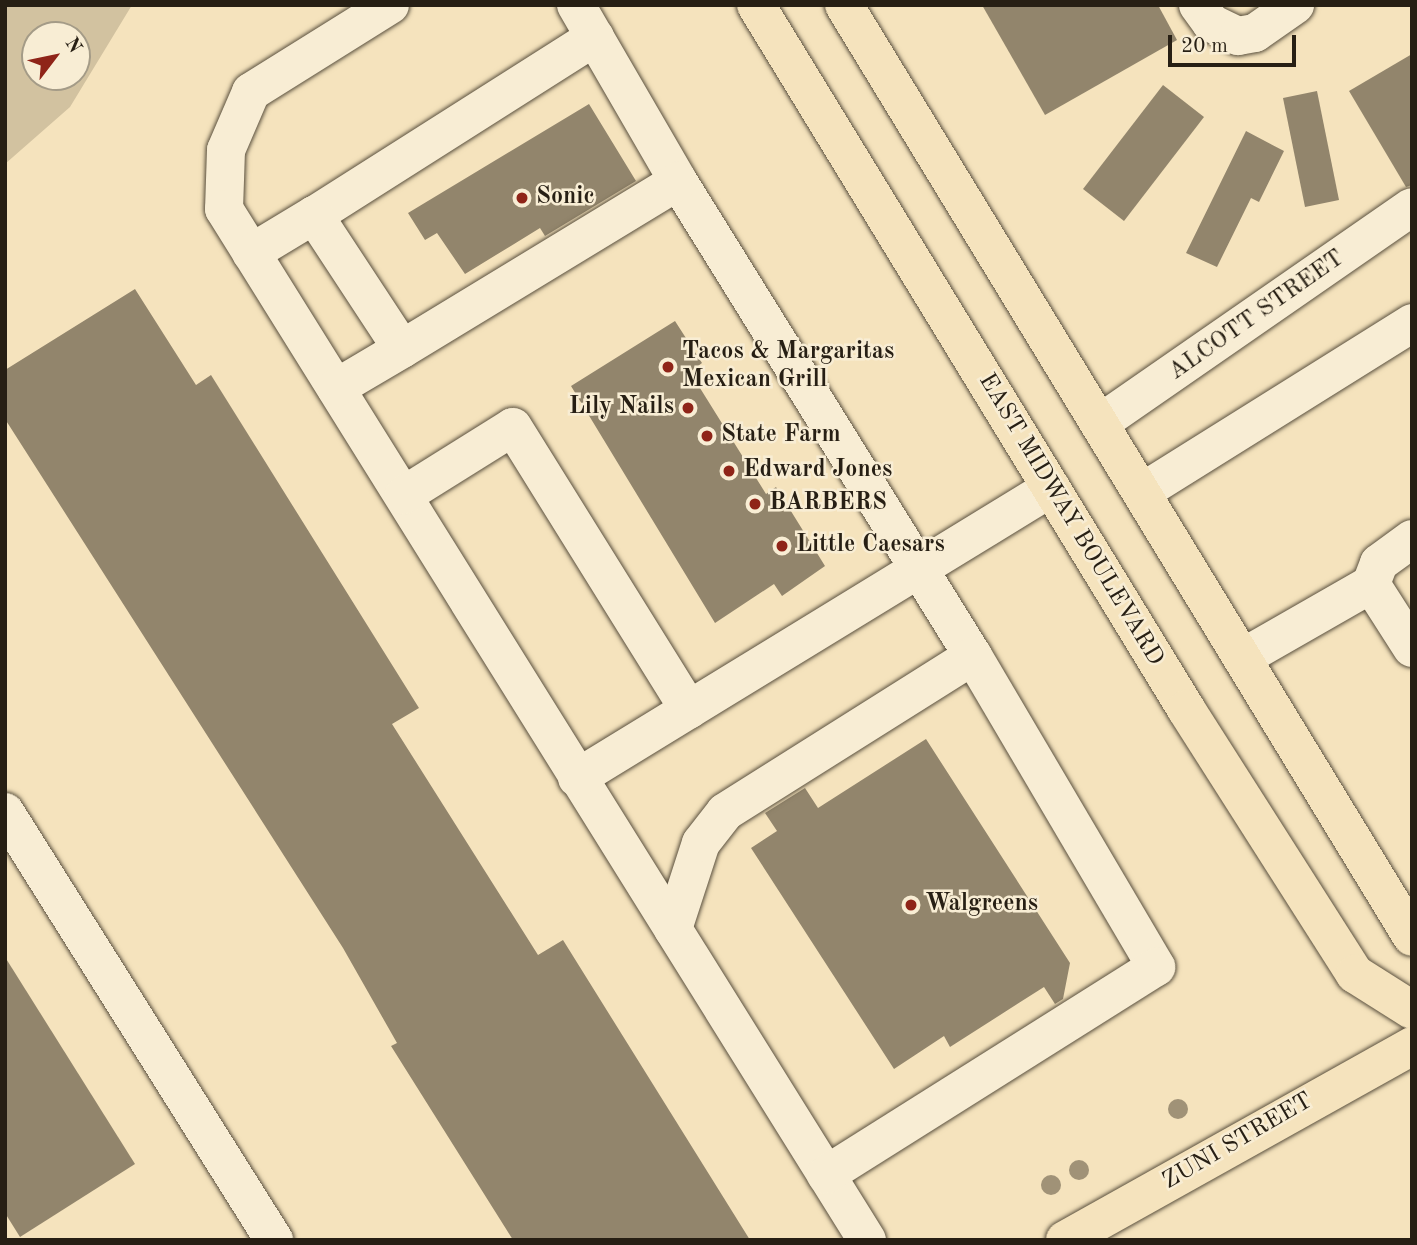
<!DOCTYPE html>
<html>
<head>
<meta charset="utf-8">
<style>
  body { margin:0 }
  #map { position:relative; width:1417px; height:1245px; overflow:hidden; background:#f5e3bd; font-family:"Old Standard TT",serif }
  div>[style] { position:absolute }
  .green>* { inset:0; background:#d2c2a0 }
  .building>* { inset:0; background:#92856c }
  .roads { filter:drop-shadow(0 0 2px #5a503e) drop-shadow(0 0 2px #5a503e) }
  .minor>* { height:38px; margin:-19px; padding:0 19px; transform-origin:19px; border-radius:19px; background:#f8edd4 }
  .major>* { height:38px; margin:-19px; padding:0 19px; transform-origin:19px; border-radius:19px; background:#f5e3bd }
  .trees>* { width:20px; height:20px; margin:-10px; border-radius:50%; background:#a09277 }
  .dots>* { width:19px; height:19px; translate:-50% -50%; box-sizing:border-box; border:4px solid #f8edd4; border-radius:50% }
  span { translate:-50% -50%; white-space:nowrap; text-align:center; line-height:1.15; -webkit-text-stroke:5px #f8edd4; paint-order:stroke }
  .poi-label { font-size:24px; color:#271f14; font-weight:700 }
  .left { translate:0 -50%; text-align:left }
  .right { translate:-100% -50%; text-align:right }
  .street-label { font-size:24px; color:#271f14 }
  .frame { position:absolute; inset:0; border:7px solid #271f14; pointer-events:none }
  .north { position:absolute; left:21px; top:21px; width:70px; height:70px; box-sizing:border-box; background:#f8edd4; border:2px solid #a49b87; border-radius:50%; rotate:58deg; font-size:19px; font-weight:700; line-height:28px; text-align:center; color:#271f14 }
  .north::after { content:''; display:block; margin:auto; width:24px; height:32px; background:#8f2418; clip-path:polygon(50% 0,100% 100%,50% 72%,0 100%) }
  .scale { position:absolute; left:1168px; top:35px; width:128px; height:32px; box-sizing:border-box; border:4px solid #271f14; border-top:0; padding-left:9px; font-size:21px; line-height:24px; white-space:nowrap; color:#271f14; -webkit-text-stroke:5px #f8edd4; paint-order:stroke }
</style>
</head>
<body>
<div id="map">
  <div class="green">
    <div style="clip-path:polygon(evenodd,5px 5px,132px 5px,70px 107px,5px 164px,5px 5px,35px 35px,77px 35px,77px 77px,35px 77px,35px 35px)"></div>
  </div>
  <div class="building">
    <div style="clip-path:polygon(982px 5px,1158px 5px,1177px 40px,1045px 115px)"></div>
    <div style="clip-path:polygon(1412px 54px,1412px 185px,1406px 187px,1349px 91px)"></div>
    <div style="clip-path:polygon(1163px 85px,1204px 117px,1124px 221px,1083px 189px)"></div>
    <div style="clip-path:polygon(1317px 91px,1339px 200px,1305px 207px,1283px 98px)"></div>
    <div style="clip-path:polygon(589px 104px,636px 181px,545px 236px,540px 228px,465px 274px,437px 233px,425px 240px,408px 213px)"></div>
    <div style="clip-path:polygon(1246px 131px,1284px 151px,1259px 202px,1251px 198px,1217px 267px,1186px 253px)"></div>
    <div style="clip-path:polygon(135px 289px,196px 385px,211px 375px,419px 708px,392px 724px,538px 955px,563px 940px,750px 1240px,513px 1240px,391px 1046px,397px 1043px,343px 948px,5px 419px,5px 370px)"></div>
    <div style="clip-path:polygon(675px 321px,702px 363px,690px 372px,766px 494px,776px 487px,825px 566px,782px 596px,774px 584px,715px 623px,571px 386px)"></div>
    <div style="clip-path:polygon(926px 739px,1070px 963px,1063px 999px,1055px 1004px,1044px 987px,950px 1047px,944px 1036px,894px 1069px,751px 848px,777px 831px,765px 813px,805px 788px,818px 808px)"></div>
    <div style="clip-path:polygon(5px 957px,135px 1164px,20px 1237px,5px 1213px)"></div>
  </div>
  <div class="roads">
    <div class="minor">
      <div style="left:390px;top:5px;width:164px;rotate:148deg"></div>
      <div style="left:251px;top:92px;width:63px;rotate:113.3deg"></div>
      <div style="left:226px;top:150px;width:59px;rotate:91.9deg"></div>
      <div style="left:224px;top:209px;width:1215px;rotate:58.05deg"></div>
      <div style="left:576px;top:5px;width:203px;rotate:59.9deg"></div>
      <div style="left:678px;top:181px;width:559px;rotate:58.16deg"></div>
      <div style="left:973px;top:656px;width:361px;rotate:59.5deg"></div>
      <div style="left:1156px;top:967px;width:390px;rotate:147.8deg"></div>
      <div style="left:1198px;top:5px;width:22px;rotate:54deg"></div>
      <div style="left:1211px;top:23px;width:30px;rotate:26deg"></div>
      <div style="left:1238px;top:36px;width:17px;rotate:-10deg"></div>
      <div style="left:1255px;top:33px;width:49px;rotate:-35deg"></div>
      <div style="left:595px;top:37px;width:333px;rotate:147.6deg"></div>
      <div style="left:314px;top:215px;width:160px;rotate:56.7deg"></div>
      <div style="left:402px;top:349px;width:323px;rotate:-31.3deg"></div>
      <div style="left:251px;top:253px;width:74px;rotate:-31.1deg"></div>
      <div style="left:336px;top:388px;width:77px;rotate:-30.6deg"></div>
      <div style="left:1100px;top:423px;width:379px;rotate:-34.7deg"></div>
      <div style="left:1142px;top:492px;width:319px;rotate:-32deg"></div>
      <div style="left:404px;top:495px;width:128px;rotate:-32deg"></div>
      <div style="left:513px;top:427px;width:333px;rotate:58.1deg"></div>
      <div style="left:1371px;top:584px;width:76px;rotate:57.4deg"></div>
      <div style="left:1242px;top:658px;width:149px;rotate:-29.8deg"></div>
      <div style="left:1371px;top:584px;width:22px;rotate:-69deg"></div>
      <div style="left:1379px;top:563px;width:41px;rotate:-36deg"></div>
      <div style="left:577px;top:778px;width:556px;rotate:-31.46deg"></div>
      <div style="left:5px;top:812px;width:506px;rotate:57.85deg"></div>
      <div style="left:673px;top:929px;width:90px;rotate:-72deg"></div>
      <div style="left:701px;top:843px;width:39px;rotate:-52deg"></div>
      <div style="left:725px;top:812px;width:293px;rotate:-32.2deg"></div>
    </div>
    <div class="major">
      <div style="left:756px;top:5px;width:825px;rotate:58.58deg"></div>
      <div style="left:1186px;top:709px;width:314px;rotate:57.5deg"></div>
      <div style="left:1355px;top:974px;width:67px;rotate:32.3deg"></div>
      <div style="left:844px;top:5px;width:1091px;rotate:58.64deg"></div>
      <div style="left:1065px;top:1240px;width:398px;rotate:-29.2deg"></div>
    </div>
  </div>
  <div class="trees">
    <div style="left:1178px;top:1109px"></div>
    <div style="left:1079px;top:1170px"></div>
    <div style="left:1051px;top:1185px"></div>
  </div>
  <div class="dots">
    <div style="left:522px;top:198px;background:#8f2418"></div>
    <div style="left:668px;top:367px;background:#8f2418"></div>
    <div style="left:688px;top:408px;background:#8f2418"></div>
    <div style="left:707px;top:436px;background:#8f2418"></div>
    <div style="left:729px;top:471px;background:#8f2418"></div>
    <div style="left:755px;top:504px;background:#8f2418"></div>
    <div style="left:782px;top:546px;background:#8f2418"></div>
    <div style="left:911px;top:905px;background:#8f2418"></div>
  </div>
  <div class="poi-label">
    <span class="left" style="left:536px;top:198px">Sonic</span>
    <span class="left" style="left:682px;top:367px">Tacos &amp; Margaritas<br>Mexican Grill</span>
    <span class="right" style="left:674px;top:408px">Lily Nails</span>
    <span class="left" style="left:721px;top:436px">State Farm</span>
    <span class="left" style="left:743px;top:471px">Edward Jones</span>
    <span class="left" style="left:769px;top:504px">BARBERS</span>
    <span class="left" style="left:796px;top:546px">Little Caesars</span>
    <span class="left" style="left:925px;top:905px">Walgreens</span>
  </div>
  <div class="street-label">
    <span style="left:1257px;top:316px;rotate:-35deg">ALCOTT STREET</span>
    <span style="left:1070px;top:520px;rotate:59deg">EAST MIDWAY BOULEVARD</span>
    <span style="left:1238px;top:1142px;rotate:-30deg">ZUNI STREET</span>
  </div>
  <div class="frame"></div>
  <div class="north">N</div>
  <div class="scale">20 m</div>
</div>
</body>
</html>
